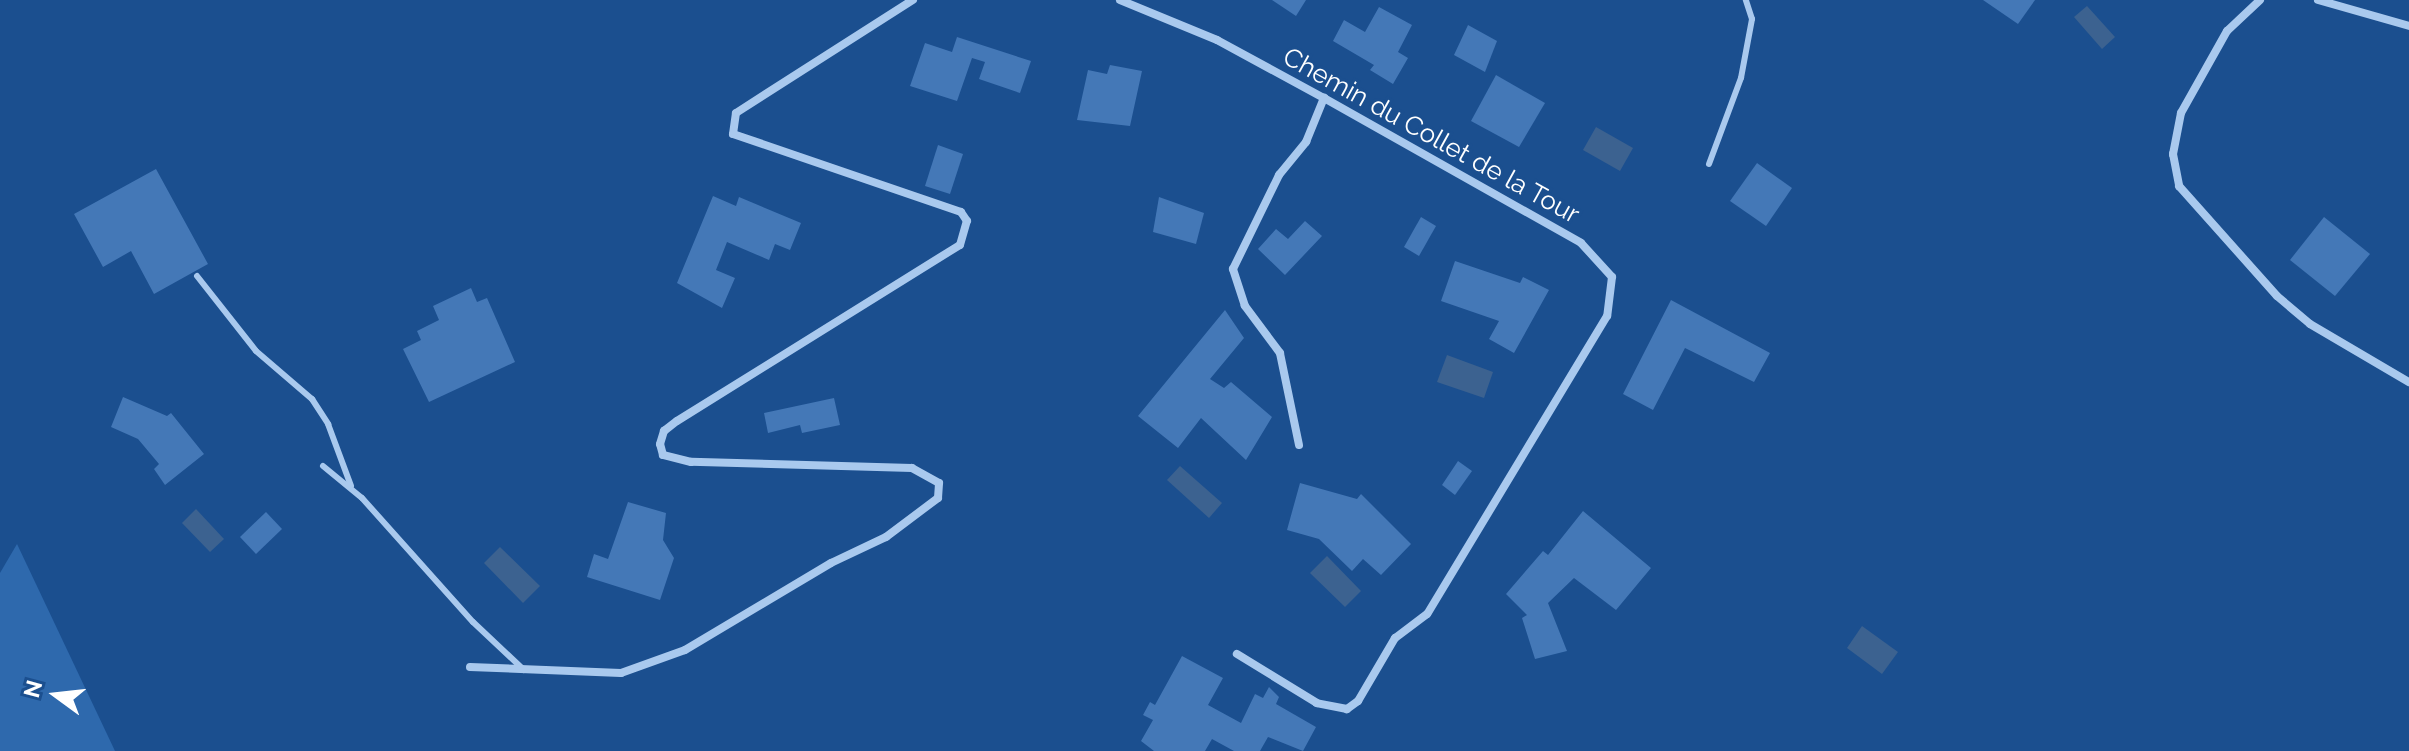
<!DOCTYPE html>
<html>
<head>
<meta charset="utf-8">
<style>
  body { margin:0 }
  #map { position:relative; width:2409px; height:751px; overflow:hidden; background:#1b4f8f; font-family:Raleway,sans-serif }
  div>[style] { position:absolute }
  .green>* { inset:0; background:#2e69ad }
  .water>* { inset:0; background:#3c6290 }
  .building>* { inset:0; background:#4478b7 }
  .service>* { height:6px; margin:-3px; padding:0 3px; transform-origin:3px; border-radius:3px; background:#a9c9ee }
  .minor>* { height:8px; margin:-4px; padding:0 4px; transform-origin:4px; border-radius:4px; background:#a9c9ee }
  span { translate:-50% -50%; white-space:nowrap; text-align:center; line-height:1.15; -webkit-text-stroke:6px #1b4f8f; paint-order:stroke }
  .street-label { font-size:26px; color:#fff }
  .north { position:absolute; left:16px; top:655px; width:80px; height:80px; -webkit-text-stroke:6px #1b4f8f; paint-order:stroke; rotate:285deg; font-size:22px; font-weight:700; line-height:32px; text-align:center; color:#fff }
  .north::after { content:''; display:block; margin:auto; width:28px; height:36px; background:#fff; clip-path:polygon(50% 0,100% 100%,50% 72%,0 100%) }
</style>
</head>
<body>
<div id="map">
  <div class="green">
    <div style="clip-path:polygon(17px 544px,115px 751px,0 751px,0 573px)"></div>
  </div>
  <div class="water">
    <div style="clip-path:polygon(2087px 6px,2115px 37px,2102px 49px,2074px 17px)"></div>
    <div style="clip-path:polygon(1596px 127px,1633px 148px,1620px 171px,1583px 150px)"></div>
    <div style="clip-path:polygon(1447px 355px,1493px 372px,1484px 398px,1437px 382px)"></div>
    <div style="clip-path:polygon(1180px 466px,1222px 503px,1209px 518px,1167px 480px)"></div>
    <div style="clip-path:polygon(196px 509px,224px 539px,210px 552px,182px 523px)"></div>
    <div style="clip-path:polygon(500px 547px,540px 586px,523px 603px,484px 563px)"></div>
    <div style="clip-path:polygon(1327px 556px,1361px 591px,1345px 607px,1310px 573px)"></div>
    <div style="clip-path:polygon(1862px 626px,1898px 652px,1882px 674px,1847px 648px)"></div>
  </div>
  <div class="building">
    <div style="clip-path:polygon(1272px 0,1306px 0,1296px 16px)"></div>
    <div style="clip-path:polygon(1983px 0,2035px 0,2018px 24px)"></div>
    <div style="clip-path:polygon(1379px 7px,1412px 25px,1398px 52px,1408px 58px,1393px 84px,1370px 70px,1374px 65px,1333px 41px,1344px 20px,1365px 32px)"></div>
    <div style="clip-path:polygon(1468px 25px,1497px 41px,1485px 72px,1454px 55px)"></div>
    <div style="clip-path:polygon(957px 37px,1031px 61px,1020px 93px,979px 79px,985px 62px,972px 58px,957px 101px,910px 86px,925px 43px,952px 52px)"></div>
    <div style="clip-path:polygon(1110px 65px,1142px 71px,1130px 126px,1077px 120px,1088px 70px,1107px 74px)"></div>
    <div style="clip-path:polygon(1496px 75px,1545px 103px,1519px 147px,1471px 121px)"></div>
    <div style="clip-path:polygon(938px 145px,963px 154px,950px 194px,925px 186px)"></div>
    <div style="clip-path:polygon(1757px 163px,1792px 188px,1766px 226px,1730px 201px)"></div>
    <div style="clip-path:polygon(156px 169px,208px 264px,154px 294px,131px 251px,103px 267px,74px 214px)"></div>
    <div style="clip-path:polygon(713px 196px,736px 206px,739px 197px,801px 223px,790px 250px,775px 244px,769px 260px,727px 242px,716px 270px,735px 278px,722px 308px,677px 283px)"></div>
    <div style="clip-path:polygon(1159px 197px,1204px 213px,1196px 244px,1153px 232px)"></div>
    <div style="clip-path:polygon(1421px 217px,1436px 226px,1419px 256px,1404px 247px)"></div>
    <div style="clip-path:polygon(2324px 217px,2370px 254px,2335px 296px,2290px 260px)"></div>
    <div style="clip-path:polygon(1305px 221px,1322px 236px,1285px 275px,1258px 249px,1276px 229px,1288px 239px)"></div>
    <div style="clip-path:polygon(1455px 261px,1520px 283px,1523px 277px,1549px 290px,1514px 353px,1489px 339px,1499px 321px,1441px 301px)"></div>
    <div style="clip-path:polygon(471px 288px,477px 302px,487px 298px,515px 362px,429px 402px,403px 349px,421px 340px,417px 331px,439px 320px,433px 306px)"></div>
    <div style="clip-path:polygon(1671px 300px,1770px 353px,1754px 382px,1685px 348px,1653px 410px,1623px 394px)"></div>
    <div style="clip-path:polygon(1225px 310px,1244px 338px,1210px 379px,1224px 388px,1231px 382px,1272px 417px,1246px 460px,1201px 418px,1178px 448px,1138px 416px)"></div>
    <div style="clip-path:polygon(123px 397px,167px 416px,171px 413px,204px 454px,165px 485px,154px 469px,159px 464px,138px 439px,111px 427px)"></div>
    <div style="clip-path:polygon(834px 398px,840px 425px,802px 433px,800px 425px,768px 433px,764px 413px)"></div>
    <div style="clip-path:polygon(1458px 461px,1472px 471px,1455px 495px,1442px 485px)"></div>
    <div style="clip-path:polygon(1300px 483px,1357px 499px,1361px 494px,1411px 544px,1381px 575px,1363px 559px,1352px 571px,1319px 539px,1287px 530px)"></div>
    <div style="clip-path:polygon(628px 502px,666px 513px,663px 540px,674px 558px,660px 600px,587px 577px,594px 554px,608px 559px)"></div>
    <div style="clip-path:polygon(1583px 511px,1651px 568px,1616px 610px,1574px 578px,1548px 603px,1567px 651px,1535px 659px,1522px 618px,1527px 615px,1506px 594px,1543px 551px,1548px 555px)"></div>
    <div style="clip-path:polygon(266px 512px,282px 529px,256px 554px,240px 537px)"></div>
    <div style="clip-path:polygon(1182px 656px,1223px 678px,1208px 705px,1241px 723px,1255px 694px,1263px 698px,1269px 687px,1279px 697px,1276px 704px,1316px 727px,1303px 751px,1268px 737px,1260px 751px,1234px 751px,1212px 739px,1205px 751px,1154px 751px,1141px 741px,1153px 720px,1143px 715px,1150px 702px,1155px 705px)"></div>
  </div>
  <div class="service">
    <div style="left:1709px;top:164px;width:92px;rotate:-69.6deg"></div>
    <div style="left:1741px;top:78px;width:60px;rotate:-79.4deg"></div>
    <div style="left:1752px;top:19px;width:20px;rotate:-108deg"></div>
    <div style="left:197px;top:276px;width:95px;rotate:51.8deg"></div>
    <div style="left:256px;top:351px;width:74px;rotate:40.6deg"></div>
    <div style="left:312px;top:399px;width:30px;rotate:57deg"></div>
    <div style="left:328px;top:424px;width:66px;rotate:69.6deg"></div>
    <div style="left:323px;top:466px;width:50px;rotate:39.4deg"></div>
    <div style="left:362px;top:498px;width:166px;rotate:48.2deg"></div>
    <div style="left:473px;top:622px;width:70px;rotate:43.3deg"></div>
  </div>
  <div class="minor">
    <div style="left:1120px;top:0;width:105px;rotate:22.4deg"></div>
    <div style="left:1217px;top:40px;width:122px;rotate:28.5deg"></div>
    <div style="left:1324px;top:98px;width:295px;rotate:29.4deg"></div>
    <div style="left:1581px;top:243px;width:46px;rotate:47.6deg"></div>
    <div style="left:1612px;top:277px;width:39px;rotate:97deg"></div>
    <div style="left:1607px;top:316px;width:348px;rotate:121.1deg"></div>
    <div style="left:1427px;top:614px;width:40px;rotate:143deg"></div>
    <div style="left:1395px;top:638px;width:73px;rotate:120.4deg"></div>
    <div style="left:1358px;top:701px;width:14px;rotate:144deg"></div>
    <div style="left:1347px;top:709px;width:31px;rotate:-169deg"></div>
    <div style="left:1317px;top:703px;width:94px;rotate:-148.5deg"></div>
    <div style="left:2260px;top:0;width:45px;rotate:136.8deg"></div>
    <div style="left:2227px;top:31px;width:94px;rotate:119.3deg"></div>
    <div style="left:2181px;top:113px;width:42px;rotate:101deg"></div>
    <div style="left:2173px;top:154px;width:33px;rotate:79deg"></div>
    <div style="left:2179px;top:186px;width:147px;rotate:48.3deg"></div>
    <div style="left:2277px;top:296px;width:43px;rotate:40.3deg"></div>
    <div style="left:2310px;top:324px;width:115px;rotate:30.4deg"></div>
    <div style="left:2318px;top:0;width:95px;rotate:15.9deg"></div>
    <div style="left:1299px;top:445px;width:94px;rotate:-101.7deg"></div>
    <div style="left:1280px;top:353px;width:59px;rotate:-126.7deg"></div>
    <div style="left:1245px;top:306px;width:39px;rotate:-108deg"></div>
    <div style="left:1233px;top:269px;width:105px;rotate:-63.9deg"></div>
    <div style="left:1279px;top:175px;width:43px;rotate:-50.7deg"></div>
    <div style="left:1306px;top:142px;width:48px;rotate:-67.8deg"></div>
    <div style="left:470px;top:667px;width:151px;rotate:2.3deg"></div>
    <div style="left:621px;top:673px;width:68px;rotate:-19.8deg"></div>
    <div style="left:685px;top:650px;width:170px;rotate:-30.8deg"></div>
    <div style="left:831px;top:563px;width:61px;rotate:-25.3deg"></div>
    <div style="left:886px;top:537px;width:65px;rotate:-36.9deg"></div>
    <div style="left:938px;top:498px;width:15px;rotate:-86deg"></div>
    <div style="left:939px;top:483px;width:31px;rotate:-151deg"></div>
    <div style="left:912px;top:468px;width:221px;rotate:-178.4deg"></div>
    <div style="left:691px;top:462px;width:29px;rotate:-166deg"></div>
    <div style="left:663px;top:455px;width:11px;rotate:-105deg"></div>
    <div style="left:660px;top:444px;width:14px;rotate:-73deg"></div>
    <div style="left:664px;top:431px;width:16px;rotate:-38deg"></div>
    <div style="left:677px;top:421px;width:333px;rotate:-31.9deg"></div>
    <div style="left:960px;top:245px;width:25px;rotate:-74deg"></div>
    <div style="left:967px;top:221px;width:11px;rotate:-124deg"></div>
    <div style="left:961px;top:212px;width:241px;rotate:-161.1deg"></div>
    <div style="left:733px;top:134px;width:21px;rotate:-82deg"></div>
    <div style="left:736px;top:113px;width:210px;rotate:-32.6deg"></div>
  </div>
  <div class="street-label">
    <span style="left:1431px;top:136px;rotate:29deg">Chemin du Collet de la Tour</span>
  </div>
  <div class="north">N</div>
</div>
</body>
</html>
